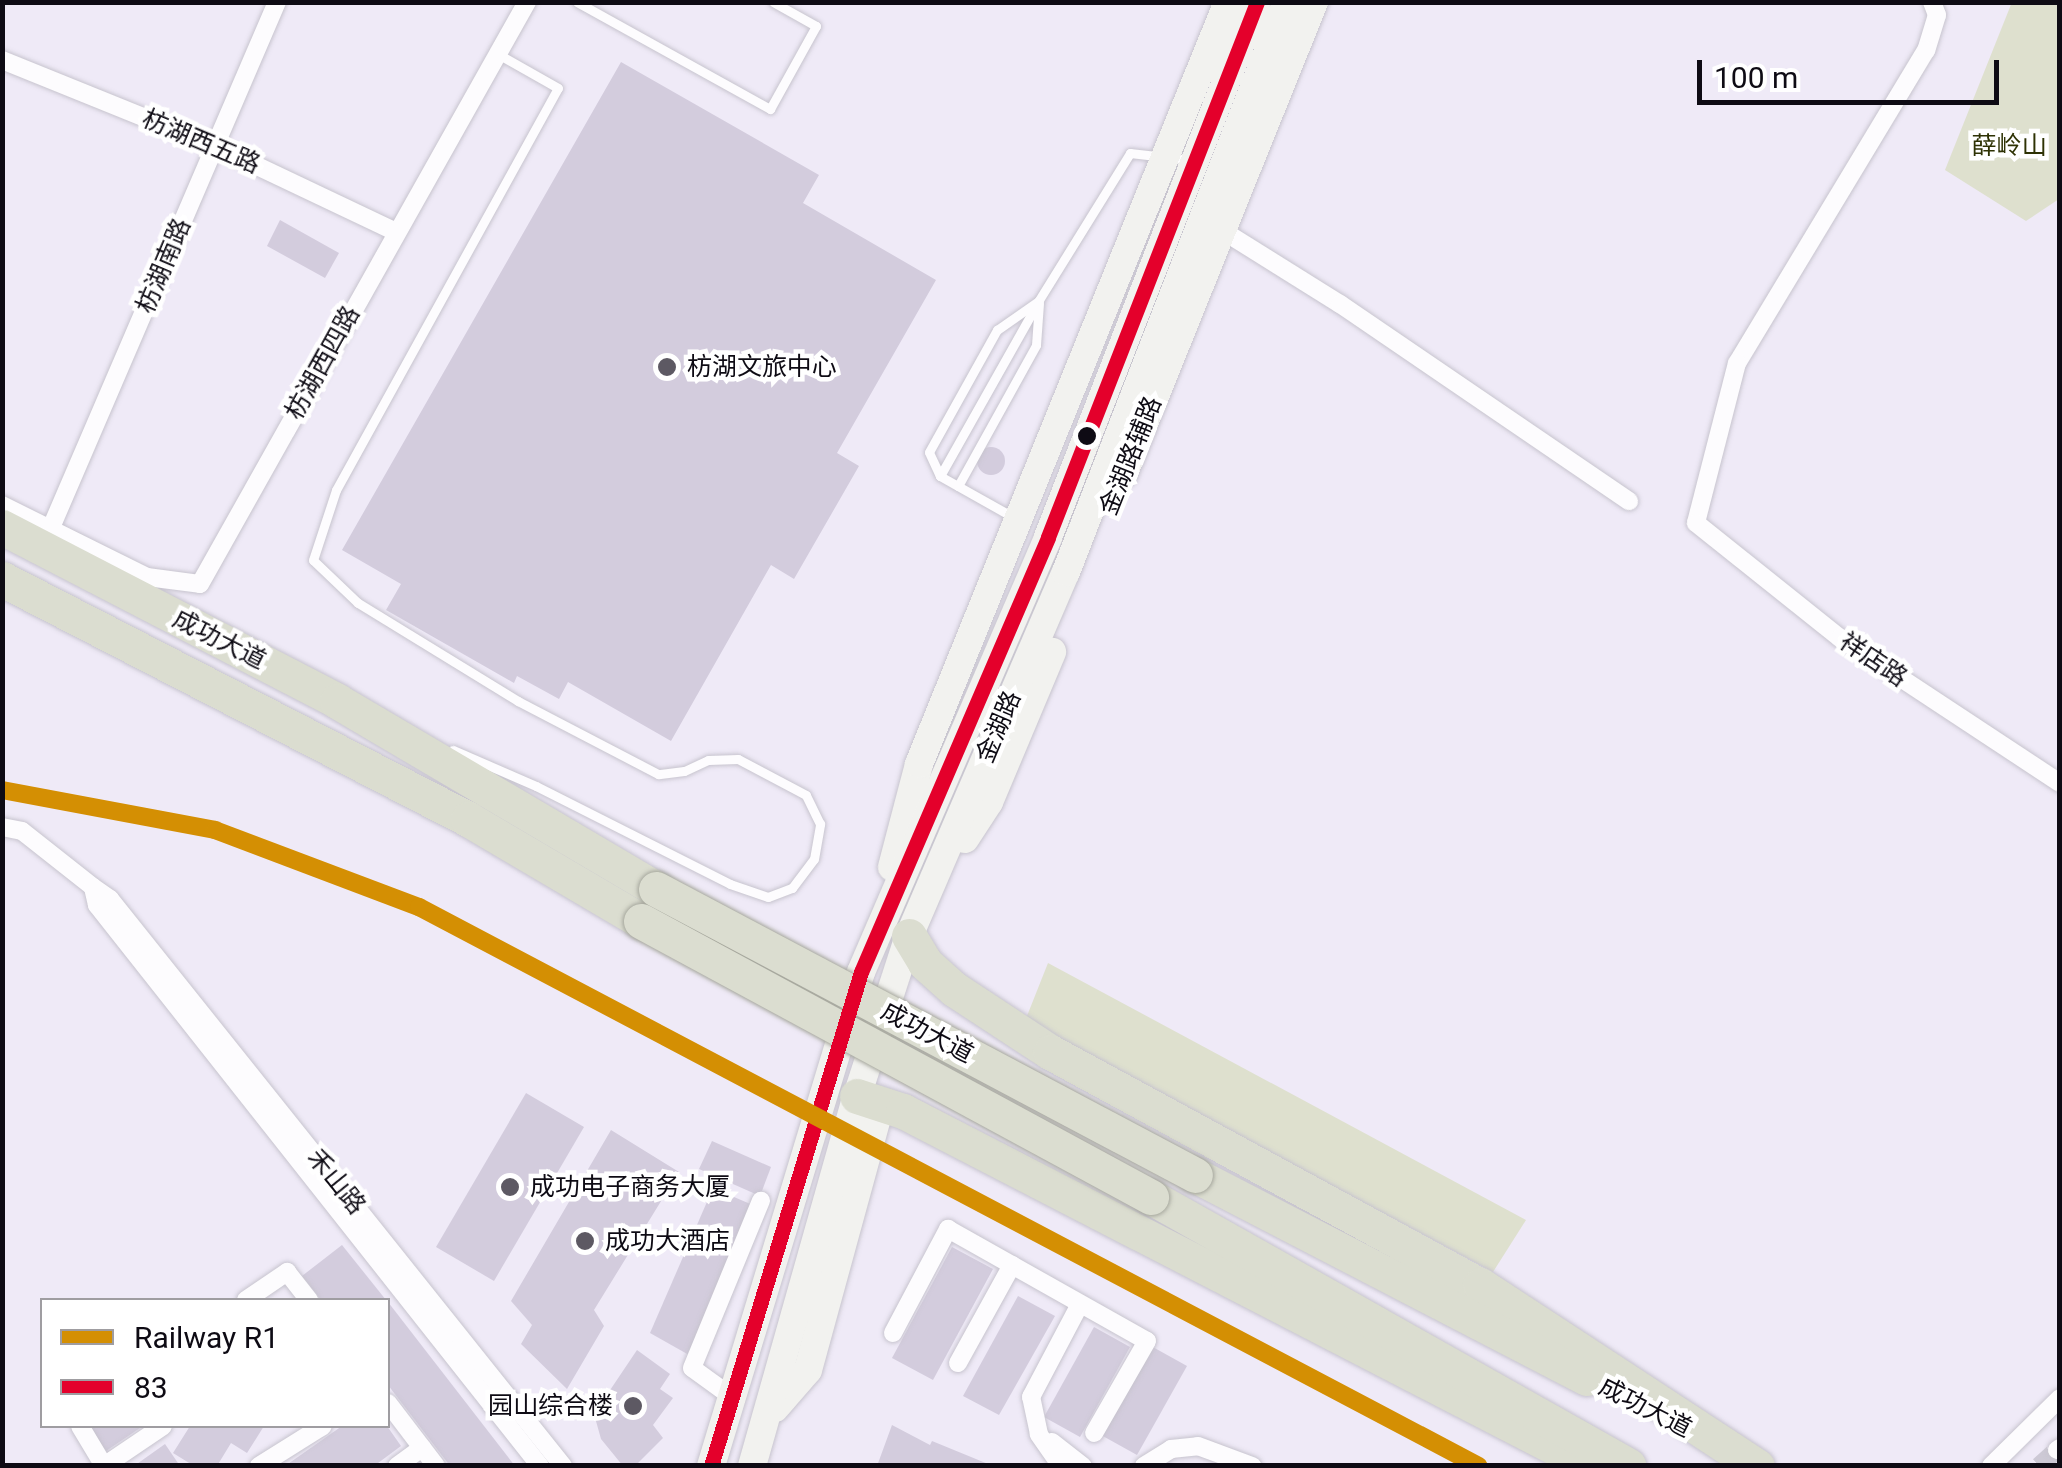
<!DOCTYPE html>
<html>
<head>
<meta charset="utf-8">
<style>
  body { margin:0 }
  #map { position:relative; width:2062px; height:1468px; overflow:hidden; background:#efeaf7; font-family:Roboto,"Noto Sans SC",sans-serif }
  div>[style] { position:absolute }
  .green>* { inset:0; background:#dee0ce }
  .building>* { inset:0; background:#d3ccdd }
  .round { border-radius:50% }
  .street-tunnel>* { height:18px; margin-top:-9px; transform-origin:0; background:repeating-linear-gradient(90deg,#cdc9d5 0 18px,transparent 0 27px) }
  .roads { filter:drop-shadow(0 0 2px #c7c4ce) drop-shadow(0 0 2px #c7c4ce) }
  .lane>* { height:9px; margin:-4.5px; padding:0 4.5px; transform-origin:4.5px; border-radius:4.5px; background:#fdfcfe }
  .street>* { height:18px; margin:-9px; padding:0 9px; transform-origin:9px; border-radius:9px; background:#fdfcfe }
  .secondary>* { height:28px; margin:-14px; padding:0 14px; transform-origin:14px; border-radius:14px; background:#f2f2ef }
  .highway>* { height:35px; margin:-17.5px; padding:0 17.5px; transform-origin:17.5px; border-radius:17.5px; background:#dbddd0 }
  .bridges { filter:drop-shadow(0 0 2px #a6a79d) drop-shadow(0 0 2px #a6a79d) }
  .highway-bridge>* { height:35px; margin:-17.5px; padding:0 17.5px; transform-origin:17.5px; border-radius:17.5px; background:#dbddd0 }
  .bus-1>* { height:15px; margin:-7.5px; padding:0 7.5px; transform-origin:7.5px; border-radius:7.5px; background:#e4002b }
  .rail-1>* { height:18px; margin:-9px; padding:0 9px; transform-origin:9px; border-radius:9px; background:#d48f03 }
  .dots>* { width:28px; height:28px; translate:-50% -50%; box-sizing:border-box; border:5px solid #fff; border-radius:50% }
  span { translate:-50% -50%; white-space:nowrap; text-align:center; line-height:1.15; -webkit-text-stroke:9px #fff; paint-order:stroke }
  .street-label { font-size:25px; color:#0e0b14 }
  .park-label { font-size:25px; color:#2e3204 }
  .poi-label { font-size:25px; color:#0e0b14 }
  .left { translate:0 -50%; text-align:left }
  .right { translate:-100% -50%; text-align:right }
  .frame { position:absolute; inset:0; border:5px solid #0e0b14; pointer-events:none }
  .legend { position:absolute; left:40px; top:1298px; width:350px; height:130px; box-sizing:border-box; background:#fff; border:2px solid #9f9da1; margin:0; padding:12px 18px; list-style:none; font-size:30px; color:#0e0b14 }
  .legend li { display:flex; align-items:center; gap:20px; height:50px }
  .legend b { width:50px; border:2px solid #9f9da1 }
  .scale { position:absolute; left:1697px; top:60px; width:302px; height:45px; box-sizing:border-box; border:5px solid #0e0b14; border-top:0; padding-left:12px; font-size:30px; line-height:35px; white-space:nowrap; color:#0e0b14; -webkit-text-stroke:8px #fff; paint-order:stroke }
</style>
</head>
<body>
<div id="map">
  <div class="green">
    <div style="clip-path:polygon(2012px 2px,2059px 3px,2059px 199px,2026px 221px,1945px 170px)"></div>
    <div style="clip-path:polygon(1048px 963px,1526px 1220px,1493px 1272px,1025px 1021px)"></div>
  </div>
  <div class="building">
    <div style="clip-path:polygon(621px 62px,819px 175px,803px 203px,936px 280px,837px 453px,859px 466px,794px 579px,771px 565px,671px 741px,568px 682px,559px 699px,517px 676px,514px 683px,386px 610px,401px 584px,342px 550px)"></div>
    <div style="clip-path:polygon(280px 220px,339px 253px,325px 278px,267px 246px)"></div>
    <div class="round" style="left:977px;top:447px;width:28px;height:28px"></div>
    <div style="clip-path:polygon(526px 1093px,584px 1127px,494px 1281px,436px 1247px)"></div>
    <div style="clip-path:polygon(611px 1130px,679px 1172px,594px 1310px,604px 1326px,567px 1389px,521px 1344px,532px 1325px,511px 1301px)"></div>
    <div style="clip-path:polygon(712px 1141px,771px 1167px,760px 1196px,699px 1169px)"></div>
    <div style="clip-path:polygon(713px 1188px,755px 1206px,689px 1355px,650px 1333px)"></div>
    <div style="clip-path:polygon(342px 1245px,386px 1300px,321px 1300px,302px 1276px)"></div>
    <div style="clip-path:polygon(952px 1247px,993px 1269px,933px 1380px,892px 1358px)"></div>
    <div style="clip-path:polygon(1018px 1296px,1055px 1316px,999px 1415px,963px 1396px)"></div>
    <div style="clip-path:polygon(388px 1302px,515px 1466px,450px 1466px,388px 1385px)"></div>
    <div style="clip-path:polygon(1094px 1327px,1130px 1347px,1080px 1437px,1044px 1417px)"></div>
    <div style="clip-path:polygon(1151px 1346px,1187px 1366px,1137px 1455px,1101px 1435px)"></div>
    <div style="clip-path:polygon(637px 1350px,670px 1374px,660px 1389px,673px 1398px,653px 1425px,663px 1438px,635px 1466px,623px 1466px,601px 1439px,594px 1414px)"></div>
    <div style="clip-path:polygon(892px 1425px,930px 1445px,932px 1441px,993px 1466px,877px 1466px)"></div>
    <div style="clip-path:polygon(89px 1426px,143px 1426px,106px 1451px)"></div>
    <div style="clip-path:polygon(190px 1426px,264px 1426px,247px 1453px,231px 1443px,217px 1466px,194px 1466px,173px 1453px)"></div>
    <div style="clip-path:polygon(342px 1426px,387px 1426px,401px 1446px,374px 1466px,285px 1466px)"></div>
    <div style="clip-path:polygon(165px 1444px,180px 1466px,134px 1466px)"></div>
  </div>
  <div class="street-tunnel">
    <div style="left:2039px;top:1466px;width:24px;rotate:-42deg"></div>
  </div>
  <div class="roads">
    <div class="lane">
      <div style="left:577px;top:2px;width:221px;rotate:29deg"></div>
      <div style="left:770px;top:109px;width:95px;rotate:-61deg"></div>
      <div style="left:816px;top:26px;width:49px;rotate:-150.8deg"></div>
      <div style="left:940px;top:476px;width:202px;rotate:-60.6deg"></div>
      <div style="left:1039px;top:300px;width:173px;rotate:-58.2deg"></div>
      <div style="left:1130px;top:153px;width:61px;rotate:6.5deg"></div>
      <div style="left:958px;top:486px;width:161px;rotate:-61deg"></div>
      <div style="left:1036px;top:345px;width:42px;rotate:-85.9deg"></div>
      <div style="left:1013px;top:517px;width:84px;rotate:-150.7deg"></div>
      <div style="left:940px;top:476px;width:26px;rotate:-115deg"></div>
      <div style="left:929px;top:452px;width:140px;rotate:-60.9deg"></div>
      <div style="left:997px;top:330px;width:49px;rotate:-35deg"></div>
      <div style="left:453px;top:750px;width:90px;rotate:23.4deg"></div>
      <div style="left:536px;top:786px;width:217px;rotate:26.8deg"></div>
      <div style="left:730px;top:884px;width:40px;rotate:18.9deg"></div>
      <div style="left:768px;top:897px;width:26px;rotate:-21deg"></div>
      <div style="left:792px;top:888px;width:36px;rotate:-53deg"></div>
      <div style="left:814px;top:859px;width:36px;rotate:-80deg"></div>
      <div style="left:820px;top:824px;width:32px;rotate:-116deg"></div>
      <div style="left:806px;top:795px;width:77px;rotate:-152.1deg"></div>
      <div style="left:738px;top:759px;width:30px;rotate:178deg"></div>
      <div style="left:708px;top:760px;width:26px;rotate:155deg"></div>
      <div style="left:684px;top:771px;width:26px;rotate:173deg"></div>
      <div style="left:658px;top:774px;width:158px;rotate:-152.5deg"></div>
      <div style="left:518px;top:701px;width:188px;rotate:-148.5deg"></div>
      <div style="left:358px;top:603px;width:62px;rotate:-136.3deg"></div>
      <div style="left:313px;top:560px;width:74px;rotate:-71.8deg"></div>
      <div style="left:336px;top:490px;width:459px;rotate:-61.1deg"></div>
      <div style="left:558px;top:88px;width:69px;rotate:-150.5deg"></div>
    </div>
    <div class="street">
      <div style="left:1932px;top:2px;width:14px;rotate:69deg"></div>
      <div style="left:1937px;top:15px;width:37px;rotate:107deg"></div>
      <div style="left:1926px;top:50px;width:366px;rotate:121.1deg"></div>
      <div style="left:1737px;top:363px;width:165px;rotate:104.4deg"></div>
      <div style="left:1696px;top:523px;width:184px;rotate:38.6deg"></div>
      <div style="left:1840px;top:638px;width:263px;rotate:33.4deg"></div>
      <div style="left:2px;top:60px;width:230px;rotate:22deg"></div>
      <div style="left:215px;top:146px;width:200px;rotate:25.4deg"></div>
      <div style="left:1223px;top:231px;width:138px;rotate:32deg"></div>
      <div style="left:1340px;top:304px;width:350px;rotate:34.3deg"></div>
      <div style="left:2px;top:505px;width:162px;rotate:26.4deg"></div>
      <div style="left:147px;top:577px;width:53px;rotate:7.5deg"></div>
      <div style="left:200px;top:584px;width:668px;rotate:-60.67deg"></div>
      <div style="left:50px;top:530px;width:575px;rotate:-66.74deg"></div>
      <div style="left:2px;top:827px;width:20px;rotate:11deg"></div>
      <div style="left:22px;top:831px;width:90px;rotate:38.3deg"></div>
      <div style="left:246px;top:1300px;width:50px;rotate:-34.3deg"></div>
      <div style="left:287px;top:1272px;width:36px;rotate:52deg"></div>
      <div style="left:893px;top:1333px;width:118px;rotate:-62.1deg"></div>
      <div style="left:948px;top:1229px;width:228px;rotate:29.4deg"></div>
      <div style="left:1147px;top:1341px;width:106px;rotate:119.9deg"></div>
      <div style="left:958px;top:1363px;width:112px;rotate:-61.1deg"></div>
      <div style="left:732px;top:1397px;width:49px;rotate:-144.1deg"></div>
      <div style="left:692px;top:1368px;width:181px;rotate:-67.6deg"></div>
      <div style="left:388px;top:1403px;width:79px;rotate:52.7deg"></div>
      <div style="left:80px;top:1426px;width:47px;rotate:59deg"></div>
      <div style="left:104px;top:1466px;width:71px;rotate:-34.1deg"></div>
      <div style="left:1052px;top:1442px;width:39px;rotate:38deg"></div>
      <div style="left:2057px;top:1450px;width:4px;rotate:-34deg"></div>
      <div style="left:259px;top:1466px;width:75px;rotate:-32deg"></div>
      <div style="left:397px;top:1466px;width:31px;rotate:-36deg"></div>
      <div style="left:540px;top:1466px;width:715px;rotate:-128.3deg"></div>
      <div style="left:97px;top:905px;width:18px;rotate:-103deg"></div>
      <div style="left:93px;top:887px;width:21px;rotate:35deg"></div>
      <div style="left:110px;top:899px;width:726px;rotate:51.38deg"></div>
      <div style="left:1061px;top:1466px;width:39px;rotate:-125deg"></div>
      <div style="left:1039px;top:1434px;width:38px;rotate:-102deg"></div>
      <div style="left:1031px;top:1397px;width:105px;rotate:-62.2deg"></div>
      <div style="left:1144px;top:1466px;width:32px;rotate:-32deg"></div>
      <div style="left:1171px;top:1449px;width:27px;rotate:-6deg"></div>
      <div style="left:1198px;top:1446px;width:58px;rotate:20.3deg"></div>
      <div style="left:1991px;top:1466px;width:97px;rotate:-44.6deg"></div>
    </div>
    <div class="secondary">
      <div style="left:1124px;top:473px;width:508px;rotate:-68.03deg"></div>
      <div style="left:965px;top:839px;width:44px;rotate:-57deg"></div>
      <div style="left:989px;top:802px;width:163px;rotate:-67.2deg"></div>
      <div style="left:892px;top:867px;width:106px;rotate:-75.3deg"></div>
      <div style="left:919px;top:764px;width:822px;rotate:-67.93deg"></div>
      <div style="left:775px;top:1408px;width:50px;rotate:-49deg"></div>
      <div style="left:808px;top:1370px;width:277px;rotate:-74.7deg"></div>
      <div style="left:711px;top:1466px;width:516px;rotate:-73.11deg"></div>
      <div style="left:861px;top:972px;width:473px;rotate:-66.7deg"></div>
      <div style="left:1048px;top:537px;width:574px;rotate:-68.66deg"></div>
      <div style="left:752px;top:1466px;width:385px;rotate:-74.2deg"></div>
      <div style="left:857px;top:1096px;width:168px;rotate:-72deg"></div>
      <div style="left:909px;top:936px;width:396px;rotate:-66.7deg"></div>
      <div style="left:1066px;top:572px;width:611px;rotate:-68.81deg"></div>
    </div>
    <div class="highway">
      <div style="left:2px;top:527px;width:377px;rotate:27.4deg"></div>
      <div style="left:337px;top:701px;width:370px;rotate:30.5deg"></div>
      <div style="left:2px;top:579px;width:524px;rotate:27.25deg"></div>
      <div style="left:468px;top:819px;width:201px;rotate:30.5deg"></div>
      <div style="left:909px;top:936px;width:31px;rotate:59deg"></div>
      <div style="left:925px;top:963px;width:39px;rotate:42deg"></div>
      <div style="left:954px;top:989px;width:115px;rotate:33.3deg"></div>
      <div style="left:1050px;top:1052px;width:489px;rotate:28.5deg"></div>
      <div style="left:1480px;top:1285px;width:331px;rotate:33.2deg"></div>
      <div style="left:857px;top:1096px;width:48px;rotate:18.1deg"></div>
      <div style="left:903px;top:1111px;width:774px;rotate:27.29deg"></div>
      <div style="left:1195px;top:1175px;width:441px;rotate:27.4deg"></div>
      <div style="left:1151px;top:1197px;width:548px;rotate:29.37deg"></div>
    </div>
  </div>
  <div class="bridges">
    <div class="highway-bridge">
      <div style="left:656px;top:889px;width:610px;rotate:27.95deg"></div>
      <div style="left:641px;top:921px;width:580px;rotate:28.42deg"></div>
    </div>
  </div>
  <div class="bus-1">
    <div style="left:711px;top:1466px;width:516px;rotate:-73.11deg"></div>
    <div style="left:861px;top:972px;width:473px;rotate:-66.7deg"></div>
    <div style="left:1048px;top:537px;width:574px;rotate:-68.66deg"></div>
  </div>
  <div class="rail-1">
    <div style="left:2px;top:790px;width:217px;rotate:10.6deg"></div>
    <div style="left:215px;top:830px;width:218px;rotate:20.7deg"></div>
    <div style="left:419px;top:907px;width:1198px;rotate:27.81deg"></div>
  </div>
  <div class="dots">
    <div style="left:667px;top:367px;background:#5d5963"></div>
    <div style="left:1087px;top:436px;background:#0e0b14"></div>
    <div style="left:510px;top:1187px;background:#5d5963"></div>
    <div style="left:585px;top:1241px;background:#5d5963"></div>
    <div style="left:633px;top:1406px;background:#5d5963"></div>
  </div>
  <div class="street-label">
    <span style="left:201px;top:142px;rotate:23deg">枋湖西五路</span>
    <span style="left:164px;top:266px;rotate:-67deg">枋湖南路</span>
    <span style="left:323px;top:363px;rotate:-61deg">枋湖西四路</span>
    <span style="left:1131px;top:456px;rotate:-68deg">金湖路辅路</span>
    <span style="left:219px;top:640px;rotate:27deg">成功大道</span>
    <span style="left:1873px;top:660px;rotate:34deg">祥店路</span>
    <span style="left:999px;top:727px;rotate:-67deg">金湖路</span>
    <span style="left:927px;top:1033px;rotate:28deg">成功大道</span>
    <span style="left:336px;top:1182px;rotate:51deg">禾山路</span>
    <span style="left:1645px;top:1408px;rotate:27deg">成功大道</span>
  </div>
  <div class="park-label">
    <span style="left:2009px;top:146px">薛岭山</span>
  </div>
  <div class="poi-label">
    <span class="left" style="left:687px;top:367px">枋湖文旅中心</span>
    <span class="left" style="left:530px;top:1187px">成功电子商务大厦</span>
    <span class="left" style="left:605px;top:1241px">成功大酒店</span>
    <span class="right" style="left:613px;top:1406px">园山综合楼</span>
  </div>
  <div class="frame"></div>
  <ul class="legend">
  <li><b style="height:12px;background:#d48f03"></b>Railway R1</li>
  <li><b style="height:12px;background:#e4002b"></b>83</li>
  </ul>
  <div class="scale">100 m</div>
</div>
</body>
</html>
